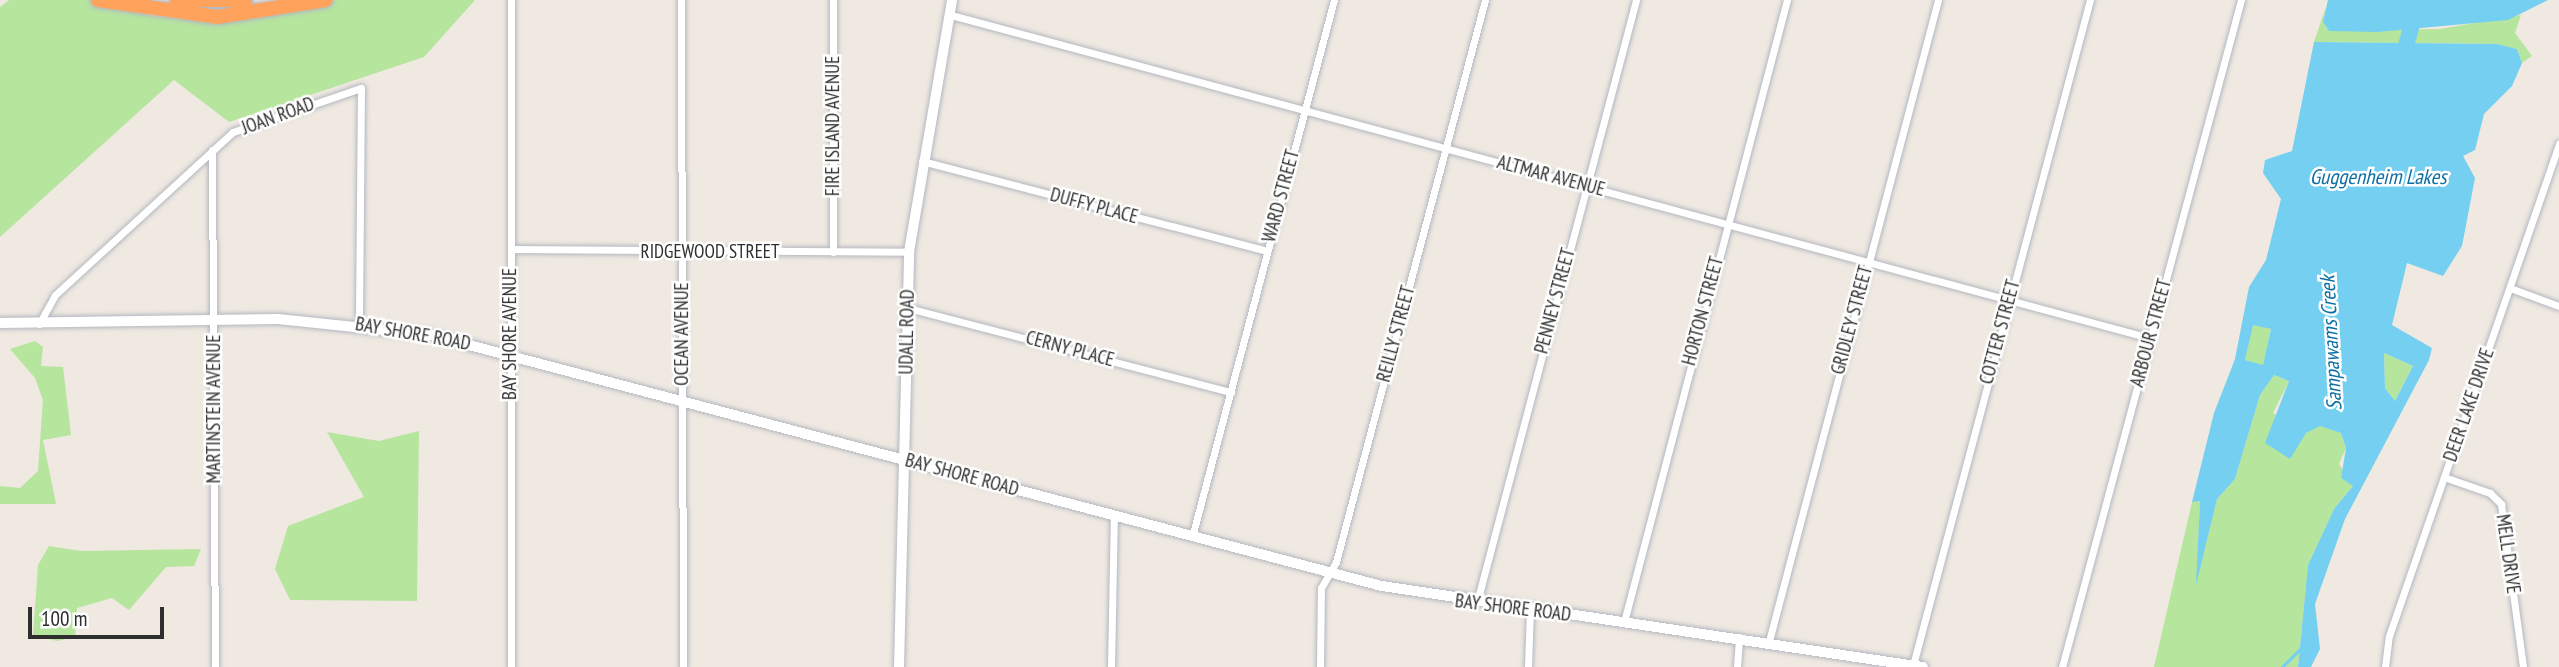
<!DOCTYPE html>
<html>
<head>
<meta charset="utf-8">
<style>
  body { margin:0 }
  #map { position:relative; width:2559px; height:667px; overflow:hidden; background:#efe9e1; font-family:"PT Sans Narrow",sans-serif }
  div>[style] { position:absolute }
  .green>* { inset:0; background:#b6e59e }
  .water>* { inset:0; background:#75cff0 }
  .stream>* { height:2.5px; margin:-1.25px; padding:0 1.25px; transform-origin:1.25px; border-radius:1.25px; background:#75cff0 }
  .river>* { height:16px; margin:-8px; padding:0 8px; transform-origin:8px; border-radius:8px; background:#75cff0 }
  .roads { filter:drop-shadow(0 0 2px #b4b7c1) drop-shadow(0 0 2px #b4b7c1) }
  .street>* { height:7px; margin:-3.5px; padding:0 3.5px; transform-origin:3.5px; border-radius:3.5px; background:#fff }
  .secondary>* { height:10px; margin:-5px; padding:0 5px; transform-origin:5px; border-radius:5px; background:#fff }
  .highway>* { height:14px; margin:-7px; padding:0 7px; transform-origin:7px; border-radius:7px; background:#ffa35c }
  span { translate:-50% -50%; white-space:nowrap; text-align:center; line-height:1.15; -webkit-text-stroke:5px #fff; paint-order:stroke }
  .street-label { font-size:19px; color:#2e2e2e }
  .water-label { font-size:21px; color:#0d6fa3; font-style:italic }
  .scale { position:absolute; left:28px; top:607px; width:136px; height:32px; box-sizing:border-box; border:4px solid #2e2e2e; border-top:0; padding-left:9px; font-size:21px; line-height:24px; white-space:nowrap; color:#2e2e2e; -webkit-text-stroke:5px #fff; paint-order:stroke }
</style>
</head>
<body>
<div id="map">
  <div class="green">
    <div style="clip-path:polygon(9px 0,89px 0,151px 16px,215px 22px,337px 0,475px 0,424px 57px,229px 122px,174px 80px,0 237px,0 7px)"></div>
    <div style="clip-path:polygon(2327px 4px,2323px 22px,2329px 31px,2440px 29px,2521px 15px,2515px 33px,2532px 56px,2522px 63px,2517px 49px,2497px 44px,2314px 42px)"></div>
    <div style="clip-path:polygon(2252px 324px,2271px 329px,2263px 366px,2245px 360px)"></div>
    <div style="clip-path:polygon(35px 341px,43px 347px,41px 366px,63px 367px,71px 435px,43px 440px,56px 504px,0 504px,0 486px,20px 488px,38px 471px,43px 400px,35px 378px,10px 349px)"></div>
    <div style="clip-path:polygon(2384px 353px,2413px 366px,2395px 401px,2385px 388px)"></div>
    <div style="clip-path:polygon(2274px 375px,2289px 381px,2273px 413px,2306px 433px,2320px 425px,2341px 433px,2346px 448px,2339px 464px,2353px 486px,2334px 509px,2308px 565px,2298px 667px,2154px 667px,2192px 502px,2200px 500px,2197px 577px,2217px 499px,2235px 479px,2260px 395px)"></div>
    <div style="clip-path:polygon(419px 431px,417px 601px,290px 600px,275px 569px,288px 526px,364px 497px,327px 432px,379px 441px)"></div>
    <div style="clip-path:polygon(49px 546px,81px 551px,201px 549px,194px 566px,166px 567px,129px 610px,112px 598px,77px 608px,75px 637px,57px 641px,33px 635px,38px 565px)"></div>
  </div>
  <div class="water">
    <div style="clip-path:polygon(2328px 0,2548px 0,2508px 20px,2377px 32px,2329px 31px,2323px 22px)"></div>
    <div style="clip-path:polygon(evenodd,2314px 42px,2497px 44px,2517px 49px,2522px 63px,2512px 86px,2484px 114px,2475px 150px,2463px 156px,2475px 178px,2462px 246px,2443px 276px,2407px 263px,2392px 325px,2432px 348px,2429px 360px,2345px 519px,2315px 604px,2320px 649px,2311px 667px,2298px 667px,2308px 565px,2334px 509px,2353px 486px,2341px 478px,2346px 448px,2341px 433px,2320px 426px,2306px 433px,2290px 459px,2265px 443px,2289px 381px,2274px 375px,2260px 395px,2235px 479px,2217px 499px,2196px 585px,2200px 501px,2192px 502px,2214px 413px,2235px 359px,2249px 287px,2266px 260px,2281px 199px,2263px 173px,2265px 160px,2292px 151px,2314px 42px,2253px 325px,2271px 329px,2263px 365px,2245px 360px,2253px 325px,2314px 42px,2384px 353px,2413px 366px,2395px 401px,2385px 388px,2384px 353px)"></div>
  </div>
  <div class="stream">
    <div style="left:2282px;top:667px;width:24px;rotate:-45deg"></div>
  </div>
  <div class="river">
    <div style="left:2401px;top:63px;width:66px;rotate:-74.1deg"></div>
  </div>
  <div class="roads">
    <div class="street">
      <div style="left:511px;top:0;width:667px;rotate:90deg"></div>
      <div style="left:681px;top:0;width:667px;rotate:89.83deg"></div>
      <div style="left:951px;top:15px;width:1242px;rotate:15.08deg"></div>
      <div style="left:212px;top:150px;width:517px;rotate:89.67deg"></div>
      <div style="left:922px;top:161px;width:357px;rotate:14.6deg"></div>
      <div style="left:511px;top:249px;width:398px;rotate:0.4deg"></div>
      <div style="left:833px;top:252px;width:252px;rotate:-90deg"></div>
      <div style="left:2510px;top:288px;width:52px;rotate:20.2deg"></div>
      <div style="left:908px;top:308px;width:334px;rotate:14.6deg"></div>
      <div style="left:39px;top:324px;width:33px;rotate:-61deg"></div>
      <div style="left:55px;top:295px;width:241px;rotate:-42.5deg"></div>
      <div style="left:233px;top:132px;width:135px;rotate:-19deg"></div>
      <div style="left:361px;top:88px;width:236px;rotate:90.5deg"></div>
      <div style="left:2444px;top:477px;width:49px;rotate:19.2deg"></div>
      <div style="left:2490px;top:493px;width:16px;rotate:45deg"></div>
      <div style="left:2501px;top:504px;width:164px;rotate:82.3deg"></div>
      <div style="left:1192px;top:537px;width:555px;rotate:-75.19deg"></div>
      <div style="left:1477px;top:602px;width:623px;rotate:-75.2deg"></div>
      <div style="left:1624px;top:622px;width:643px;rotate:-75.32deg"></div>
      <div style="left:1769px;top:641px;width:663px;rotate:-75.23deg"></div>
      <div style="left:1913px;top:665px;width:688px;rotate:-75.1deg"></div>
      <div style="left:1111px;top:667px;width:152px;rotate:-88.9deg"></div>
      <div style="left:1320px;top:667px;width:79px;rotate:-89.3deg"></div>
      <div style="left:1321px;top:588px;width:30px;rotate:-60deg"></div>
      <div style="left:1336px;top:562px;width:581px;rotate:-75.15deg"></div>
      <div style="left:1528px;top:667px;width:57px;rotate:-88deg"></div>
      <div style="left:1737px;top:667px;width:30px;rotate:-86deg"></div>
      <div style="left:2062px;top:667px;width:691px;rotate:-74.98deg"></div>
      <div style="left:2385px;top:667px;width:31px;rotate:-83deg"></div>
      <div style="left:2389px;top:636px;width:521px;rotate:-70.94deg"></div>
    </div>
    <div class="secondary">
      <div style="left:0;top:323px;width:278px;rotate:-0.8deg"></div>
      <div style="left:278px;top:319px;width:154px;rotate:6deg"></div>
      <div style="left:431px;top:335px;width:984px;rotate:14.79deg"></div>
      <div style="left:1382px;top:586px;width:547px;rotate:8.52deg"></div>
      <div style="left:899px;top:667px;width:415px;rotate:-88.6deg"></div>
      <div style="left:909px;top:252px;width:256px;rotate:-80.3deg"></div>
    </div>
    <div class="highway">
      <div style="left:98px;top:0;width:120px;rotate:8.1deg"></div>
      <div style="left:217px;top:17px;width:110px;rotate:-8.9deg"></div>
      <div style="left:177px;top:0;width:68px"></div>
    </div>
  </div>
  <div class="street-label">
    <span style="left:278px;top:116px;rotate:-20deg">JOAN ROAD</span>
    <span style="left:833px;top:126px;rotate:-90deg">FIRE ISLAND AVENUE</span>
    <span style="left:1551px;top:176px;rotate:15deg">ALTMAR AVENUE</span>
    <span style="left:1281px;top:196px;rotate:-75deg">WARD STREET</span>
    <span style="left:1094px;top:206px;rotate:15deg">DUFFY PLACE</span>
    <span style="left:710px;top:252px">RIDGEWOOD STREET</span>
    <span style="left:1555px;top:301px;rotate:-75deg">PENNEY STREET</span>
    <span style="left:1703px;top:311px;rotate:-75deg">HORTON STREET</span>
    <span style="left:1852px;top:320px;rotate:-75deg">GRIDLEY STREET</span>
    <span style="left:907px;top:332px;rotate:-89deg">UDALL ROAD</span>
    <span style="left:2000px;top:332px;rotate:-75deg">COTTER STREET</span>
    <span style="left:2151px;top:333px;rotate:-75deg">ARBOUR STREET</span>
    <span style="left:413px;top:334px;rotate:10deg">BAY SHORE ROAD</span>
    <span style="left:510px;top:334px;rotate:-90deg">BAY SHORE AVENUE</span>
    <span style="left:682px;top:334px;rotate:-90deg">OCEAN AVENUE</span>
    <span style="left:1396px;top:334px;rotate:-75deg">REILLY STREET</span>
    <span style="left:1070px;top:349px;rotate:15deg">CERNY PLACE</span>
    <span style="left:2469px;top:405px;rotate:-71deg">DEER LAKE DRIVE</span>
    <span style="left:214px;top:409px;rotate:-90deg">MARTINSTEIN AVENUE</span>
    <span style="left:962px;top:475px;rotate:15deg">BAY SHORE ROAD</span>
    <span style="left:2508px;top:554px;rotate:82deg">MELL DRIVE</span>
    <span style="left:1513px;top:608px;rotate:7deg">BAY SHORE ROAD</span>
  </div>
  <div class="water-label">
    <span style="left:2378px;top:177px">Guggenheim Lakes</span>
    <span style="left:2331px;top:343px;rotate:-93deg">Sampawams Creek</span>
  </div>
  <div class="scale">100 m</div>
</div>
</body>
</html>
